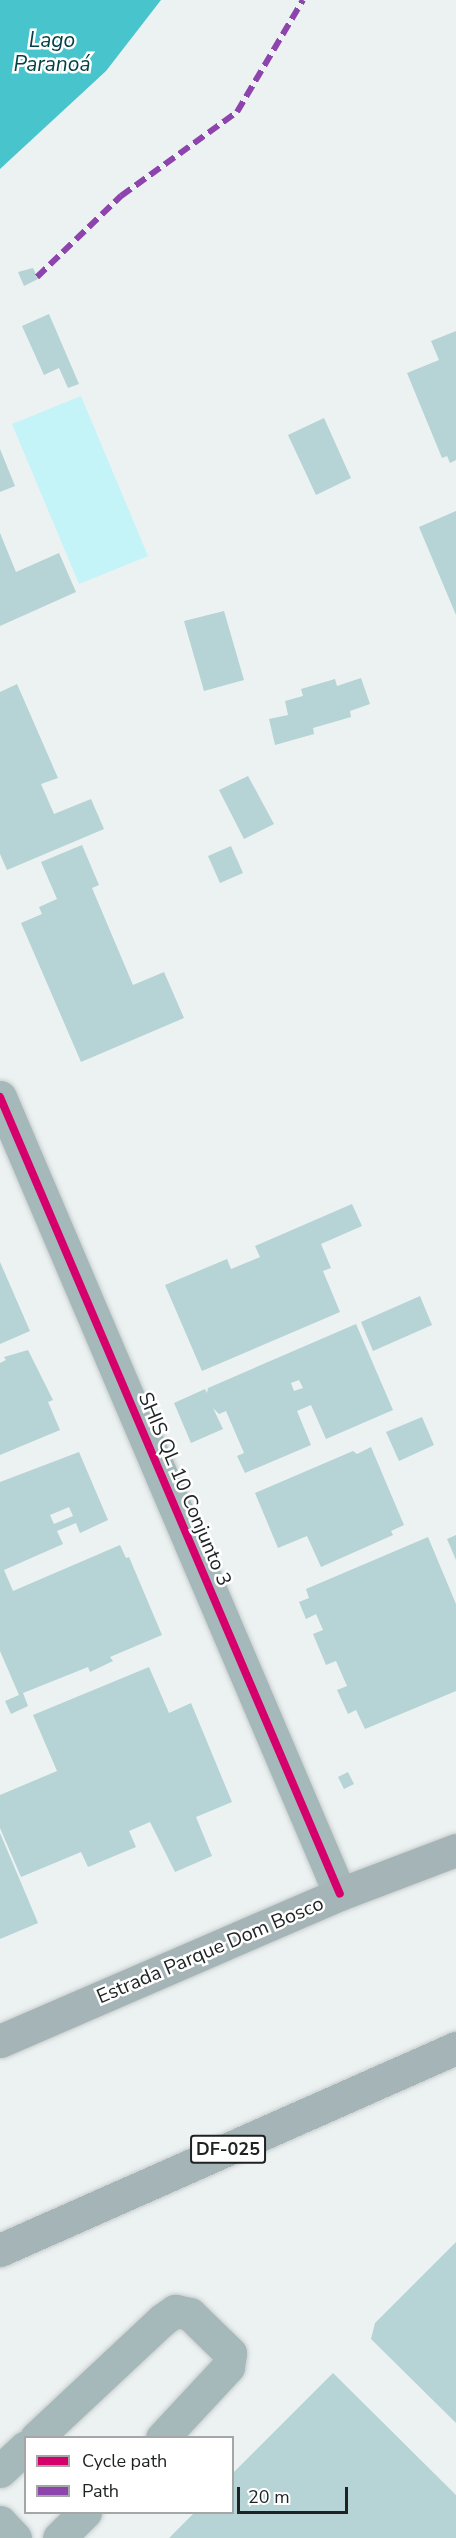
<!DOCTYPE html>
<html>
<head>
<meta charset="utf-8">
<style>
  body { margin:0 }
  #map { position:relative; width:456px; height:2538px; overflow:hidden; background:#ecf2f2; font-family:"Nunito Sans",sans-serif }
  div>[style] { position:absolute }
  .green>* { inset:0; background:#c4f3f8 }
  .water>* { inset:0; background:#48c4cd }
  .building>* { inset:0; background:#b6d3d5 }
  .roads { filter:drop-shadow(0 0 2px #c8cccc) drop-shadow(0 0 2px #c8cccc) }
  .minor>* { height:33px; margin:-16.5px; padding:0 16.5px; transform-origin:16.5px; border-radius:16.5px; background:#a5b9bb }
  .major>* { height:33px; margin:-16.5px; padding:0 16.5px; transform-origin:16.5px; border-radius:16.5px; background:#a5b4b6 }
  .quiet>* { height:6px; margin-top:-3px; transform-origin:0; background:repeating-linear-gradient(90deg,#8e44ad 0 12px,transparent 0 18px) }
  .cycleway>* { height:8px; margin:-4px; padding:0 4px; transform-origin:4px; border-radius:4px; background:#d6006c }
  span { translate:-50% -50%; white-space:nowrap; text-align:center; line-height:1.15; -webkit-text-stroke:5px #fff; paint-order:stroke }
  .shield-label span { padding:2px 4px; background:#fff; border:2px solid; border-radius:4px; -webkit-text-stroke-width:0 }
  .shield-label { font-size:18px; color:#1e2223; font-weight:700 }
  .street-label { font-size:20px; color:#1e2223 }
  .water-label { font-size:21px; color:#004247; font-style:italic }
  .legend { position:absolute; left:24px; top:2436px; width:210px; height:78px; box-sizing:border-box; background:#fff; border:2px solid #a5a7a7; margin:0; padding:8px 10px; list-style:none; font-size:18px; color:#1e2223 }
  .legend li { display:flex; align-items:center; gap:12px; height:30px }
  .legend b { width:30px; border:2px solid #a5a7a7 }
  .scale { position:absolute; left:237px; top:2487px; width:111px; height:27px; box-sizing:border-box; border:3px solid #1e2223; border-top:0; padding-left:8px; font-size:18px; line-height:21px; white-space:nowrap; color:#1e2223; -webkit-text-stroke:4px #fff; paint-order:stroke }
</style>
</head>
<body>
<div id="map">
  <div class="green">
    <div style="clip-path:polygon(81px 396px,148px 556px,79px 584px,12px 424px)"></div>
  </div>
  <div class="water">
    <div style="clip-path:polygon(0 0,161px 0,106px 71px,0 169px)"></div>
  </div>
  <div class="building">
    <div style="clip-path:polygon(33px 268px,38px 279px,24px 286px,18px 272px)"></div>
    <div style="clip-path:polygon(49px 314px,79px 384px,68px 388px,59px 368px,44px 375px,22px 326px)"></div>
    <div style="clip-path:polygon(456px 331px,456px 460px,450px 463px,447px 456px,442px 458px,407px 373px,439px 360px,431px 341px)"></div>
    <div style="clip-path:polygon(324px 418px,351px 478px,316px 495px,288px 435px)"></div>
    <div style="clip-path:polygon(0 449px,15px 486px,0 492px)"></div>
    <div style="clip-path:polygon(456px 511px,456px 615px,419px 527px)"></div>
    <div style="clip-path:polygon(0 533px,16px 572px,59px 553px,76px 592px,0 626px)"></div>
    <div style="clip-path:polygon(224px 611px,244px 680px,204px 691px,184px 621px)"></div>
    <div style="clip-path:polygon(361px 678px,370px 704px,350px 711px,351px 717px,313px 728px,314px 734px,275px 745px,269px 719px,288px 715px,285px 701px,303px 696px,301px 689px,335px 679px,337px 686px)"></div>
    <div style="clip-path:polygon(17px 684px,58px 778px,41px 784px,54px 814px,91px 799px,104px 829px,7px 870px,0 854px,0 692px)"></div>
    <div style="clip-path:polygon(248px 776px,274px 824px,244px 839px,219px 790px)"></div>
    <div style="clip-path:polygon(82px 845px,99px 885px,92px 888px,133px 985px,164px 972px,184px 1018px,81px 1062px,21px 923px,42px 914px,39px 907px,57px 899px,41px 862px)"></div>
    <div style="clip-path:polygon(231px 846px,243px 873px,220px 883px,208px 856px)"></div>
    <div style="clip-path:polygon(352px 1204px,362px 1226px,321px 1244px,331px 1268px,323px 1271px,340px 1312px,202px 1371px,165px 1285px,227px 1259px,231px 1269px,260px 1257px,255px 1246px)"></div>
    <div style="clip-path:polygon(0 1262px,30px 1331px,0 1344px)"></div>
    <div style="clip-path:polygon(420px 1296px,432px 1325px,373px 1351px,361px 1322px)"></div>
    <div style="clip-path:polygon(evenodd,356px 1324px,393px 1410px,326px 1439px,311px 1405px,297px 1411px,311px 1445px,245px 1473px,237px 1456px,244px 1453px,226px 1411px,219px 1414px,213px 1408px,223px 1429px,191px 1443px,174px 1403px,205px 1389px,207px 1393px,208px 1388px,356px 1324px,299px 1380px,303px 1388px,294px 1391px,291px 1383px,299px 1380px)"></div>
    <div style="clip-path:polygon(28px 1350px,53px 1400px,48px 1402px,60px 1430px,0 1455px,0 1363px,6px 1360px,4px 1357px)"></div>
    <div style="clip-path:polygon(422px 1417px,434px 1445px,399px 1461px,386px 1432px)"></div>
    <div style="clip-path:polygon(371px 1447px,404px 1525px,391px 1531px,393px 1535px,321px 1567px,307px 1536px,278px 1548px,255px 1493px,353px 1451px,357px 1454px)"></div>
    <div style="clip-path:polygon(evenodd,79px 1452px,108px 1520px,80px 1533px,76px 1523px,57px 1531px,63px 1544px,4px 1570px,13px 1591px,120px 1545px,126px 1558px,129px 1557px,162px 1635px,110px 1657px,113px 1661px,90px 1672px,88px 1667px,23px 1693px,28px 1706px,11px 1714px,5px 1701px,19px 1695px,0 1651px,0 1482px,79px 1452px,69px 1507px,73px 1516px,54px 1524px,50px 1515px,69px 1507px)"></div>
    <div style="clip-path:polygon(456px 1535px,456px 1560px,447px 1539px)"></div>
    <div style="clip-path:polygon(428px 1537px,456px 1604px,456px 1691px,365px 1729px,356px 1710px,348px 1714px,337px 1690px,347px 1686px,336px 1661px,326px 1665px,313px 1634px,323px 1630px,316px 1614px,306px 1619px,299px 1602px,309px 1598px,306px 1589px)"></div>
    <div style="clip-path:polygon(149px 1667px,169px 1713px,191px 1703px,232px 1802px,196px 1817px,212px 1856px,175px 1872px,150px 1822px,129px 1831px,136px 1847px,88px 1867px,81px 1852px,21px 1877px,0 1828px,0 1795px,57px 1771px,33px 1715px)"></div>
    <div style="clip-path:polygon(348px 1772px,354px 1784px,344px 1789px,338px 1777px)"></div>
    <div style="clip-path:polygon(0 1833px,38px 1923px,0 1939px)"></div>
    <div style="clip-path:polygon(456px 2242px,456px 2423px,371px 2339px,375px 2323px)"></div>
    <div style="clip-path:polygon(333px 2373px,456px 2495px,456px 2538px,169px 2538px,195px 2512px,232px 2512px,232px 2474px)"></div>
  </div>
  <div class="roads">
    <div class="minor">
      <div style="left:0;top:1097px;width:866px;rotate:66.9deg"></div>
      <div style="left:36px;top:2438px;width:173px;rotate:-43.1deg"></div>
      <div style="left:162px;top:2320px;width:16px;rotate:-35deg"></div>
      <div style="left:175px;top:2311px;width:15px;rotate:11deg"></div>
      <div style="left:190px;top:2314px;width:56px;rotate:44.3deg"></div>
      <div style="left:230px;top:2353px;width:14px;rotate:98deg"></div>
      <div style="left:228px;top:2367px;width:97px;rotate:132.9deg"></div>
      <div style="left:0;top:2471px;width:35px;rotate:-43deg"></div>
      <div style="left:0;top:2522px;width:22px;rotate:47deg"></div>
      <div style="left:59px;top:2538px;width:37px;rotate:-45deg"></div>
    </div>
    <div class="major">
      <div style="left:0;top:2041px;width:370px;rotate:-23.4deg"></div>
      <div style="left:340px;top:1894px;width:124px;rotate:-20.8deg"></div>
      <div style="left:0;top:2250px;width:499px;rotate:-23.9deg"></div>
    </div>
  </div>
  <div class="quiet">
    <div style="left:37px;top:277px;width:117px;rotate:-44deg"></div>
    <div style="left:121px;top:196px;width:143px;rotate:-35.9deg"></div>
    <div style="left:237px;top:112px;width:130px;rotate:-59.5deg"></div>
  </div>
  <div class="cycleway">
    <div style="left:0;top:1097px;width:866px;rotate:66.9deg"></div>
  </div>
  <div class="shield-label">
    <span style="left:228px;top:2149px">DF-025</span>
  </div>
  <div class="street-label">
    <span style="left:185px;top:1489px;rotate:67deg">SHIS QL 10 Conjunto 3</span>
    <span style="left:210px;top:1950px;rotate:-23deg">Estrada Parque Dom Bosco</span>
  </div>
  <div class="water-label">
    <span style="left:52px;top:52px">Lago<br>Paranoá</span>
  </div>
  <ul class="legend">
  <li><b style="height:8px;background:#d6006c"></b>Cycle path</li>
  <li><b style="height:8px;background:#8e44ad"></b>Path</li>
  </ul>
  <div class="scale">20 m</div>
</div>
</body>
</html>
